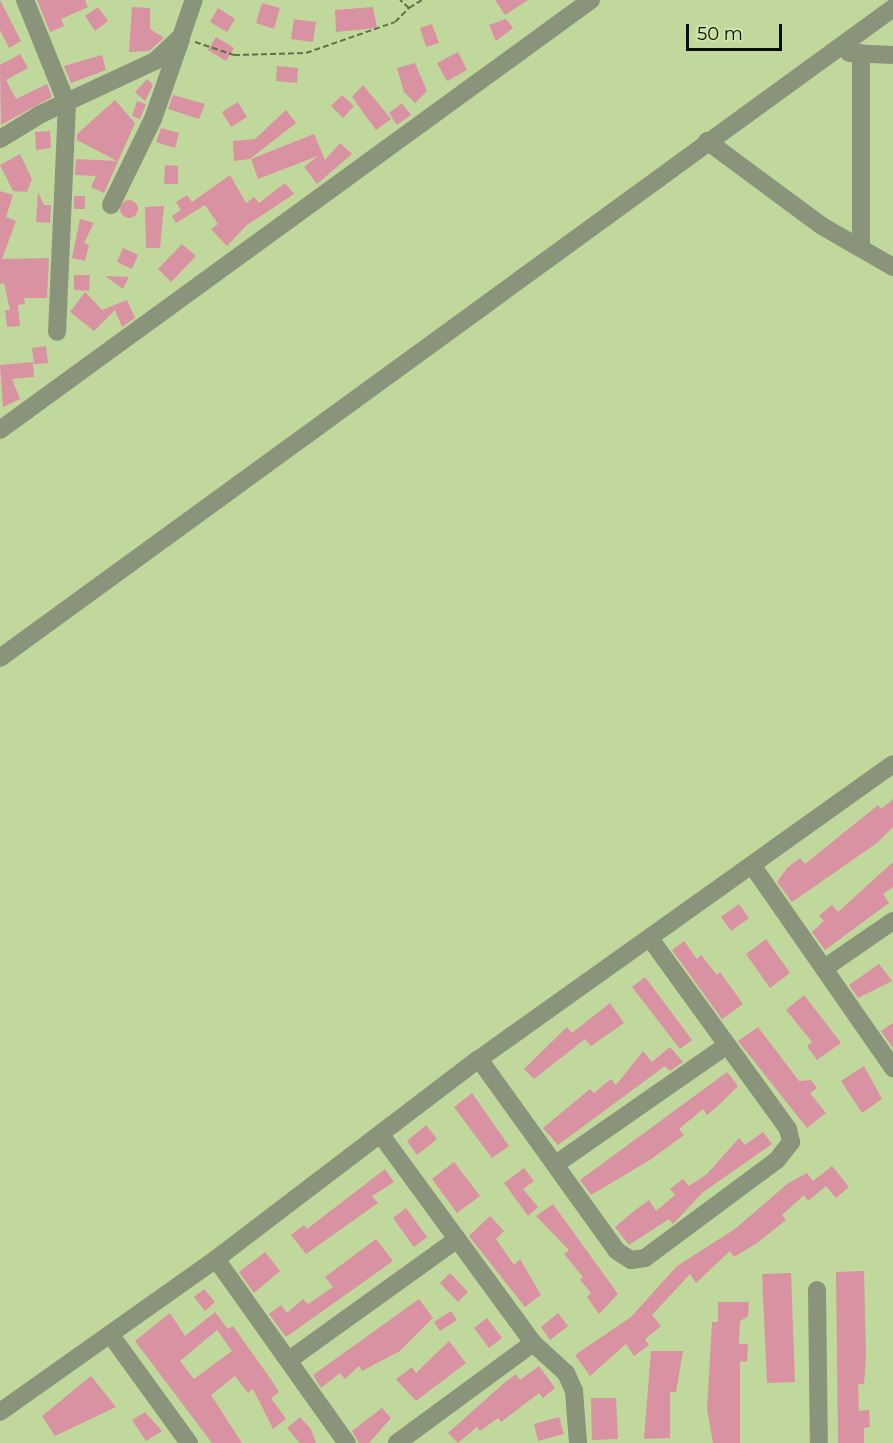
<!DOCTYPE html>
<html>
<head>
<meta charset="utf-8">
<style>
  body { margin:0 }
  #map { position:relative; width:893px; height:1443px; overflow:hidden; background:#c1d89d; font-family:Montserrat,sans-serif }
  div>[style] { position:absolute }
  .building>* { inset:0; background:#d892a1 }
  .round { border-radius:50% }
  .path>* { height:2px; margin-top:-1px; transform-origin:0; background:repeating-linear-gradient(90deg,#616f4c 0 6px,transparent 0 9px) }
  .minor>* { height:18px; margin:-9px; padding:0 9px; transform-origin:9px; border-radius:9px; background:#89947a }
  span { translate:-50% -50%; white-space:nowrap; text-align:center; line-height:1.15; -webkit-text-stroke:4.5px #cee5a9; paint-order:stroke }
  .scale { position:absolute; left:686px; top:24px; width:96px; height:27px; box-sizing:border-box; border:3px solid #080e00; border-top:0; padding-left:8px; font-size:18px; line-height:21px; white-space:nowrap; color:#080e00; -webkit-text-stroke:4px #cee5a9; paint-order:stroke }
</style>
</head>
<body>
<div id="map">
  <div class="building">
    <div style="clip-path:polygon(0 0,21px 41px,9px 48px,0 30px)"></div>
    <div style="clip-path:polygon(37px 0,85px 0,88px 7px,61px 19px,64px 26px,50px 32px)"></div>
    <div style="clip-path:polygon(495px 0,528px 0,505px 15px)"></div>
    <div style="clip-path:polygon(262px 3px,280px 8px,274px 29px,256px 23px)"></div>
    <div style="clip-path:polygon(98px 7px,108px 21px,95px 31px,85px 16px)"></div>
    <div style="clip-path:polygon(132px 7px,150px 8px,150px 29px,164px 38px,149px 51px,129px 52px)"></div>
    <div style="clip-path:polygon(373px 7px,377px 28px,336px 32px,335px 10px)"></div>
    <div style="clip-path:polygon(218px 8px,235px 19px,227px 32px,210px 22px)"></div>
    <div style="clip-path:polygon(294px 19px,316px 22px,313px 42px,291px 39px)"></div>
    <div style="clip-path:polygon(506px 19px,513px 28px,496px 41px,489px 25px)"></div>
    <div style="clip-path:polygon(432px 24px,439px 43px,426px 47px,420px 28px)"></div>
    <div style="clip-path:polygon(216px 37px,234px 48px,226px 61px,208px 50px)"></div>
    <div style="clip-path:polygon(458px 52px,467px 70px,447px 81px,437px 63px)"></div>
    <div style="clip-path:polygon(20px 54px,28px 68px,6px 80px,16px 99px,47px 84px,52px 97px,1px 125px,0 65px)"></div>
    <div style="clip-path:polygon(102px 55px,106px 70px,71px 83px,64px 66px)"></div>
    <div style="clip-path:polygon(415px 63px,427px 91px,415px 103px,404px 92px,397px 68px)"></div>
    <div style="clip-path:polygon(277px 66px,298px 68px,297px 83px,276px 81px)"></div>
    <div style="clip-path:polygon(147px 79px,153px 85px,145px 101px,135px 92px)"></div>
    <div style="clip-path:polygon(363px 85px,391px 119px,376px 130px,352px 97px)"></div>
    <div style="clip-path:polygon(173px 95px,205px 104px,199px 119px,168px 109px)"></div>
    <div style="clip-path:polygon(342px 95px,354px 106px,343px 118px,331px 106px)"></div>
    <div style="clip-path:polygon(115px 100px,135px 123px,104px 193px,91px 187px,96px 176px,75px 175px,76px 159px,117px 161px,77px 140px,77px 134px)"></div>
    <div style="clip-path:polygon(137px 101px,146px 104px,140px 119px,132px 116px)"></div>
    <div style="clip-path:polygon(238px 102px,247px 117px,231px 127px,222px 112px)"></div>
    <div style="clip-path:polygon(402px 103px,411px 115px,397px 125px,389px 113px)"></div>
    <div style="clip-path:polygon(286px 110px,296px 123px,250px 159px,234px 161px,233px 141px,255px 139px)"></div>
    <div style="clip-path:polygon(161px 128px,179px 133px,175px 148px,156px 142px)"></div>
    <div style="clip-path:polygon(50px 131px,51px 148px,36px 150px,35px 132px)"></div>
    <div style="clip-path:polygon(314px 134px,325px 160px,340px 143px,352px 154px,317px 184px,304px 167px,318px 156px,258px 179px,251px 159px)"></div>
    <div style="clip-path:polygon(20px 154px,32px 179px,27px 192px,13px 191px,0 165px)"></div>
    <div style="clip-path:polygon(165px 165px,178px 166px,178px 184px,164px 184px)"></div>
    <div style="clip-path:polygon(230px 175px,246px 203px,254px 197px,259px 203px,285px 183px,294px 194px,247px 225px,227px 246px,211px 229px,218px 224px,205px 205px,176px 223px,172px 216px,181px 210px,176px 202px,187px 195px,192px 202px)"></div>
    <div style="clip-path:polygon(0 191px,13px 195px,6px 217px,16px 221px,2px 259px,49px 258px,47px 298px,24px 298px,25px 304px,18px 305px,20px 326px,7px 327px,5px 310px,10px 310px,4px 283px,0 284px)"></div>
    <div style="clip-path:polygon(38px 192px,44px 205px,51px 205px,50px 223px,36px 222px)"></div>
    <div style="clip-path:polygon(74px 196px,85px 196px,85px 209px,74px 209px)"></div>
    <div class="round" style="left:120px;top:200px;width:18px;height:18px"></div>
    <div style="clip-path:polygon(164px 206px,160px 248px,146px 248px,145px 207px)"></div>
    <div style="clip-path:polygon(80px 219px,94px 223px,84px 243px,89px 245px,85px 261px,72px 258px)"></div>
    <div style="clip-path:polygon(182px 244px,196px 256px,171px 282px,158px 269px)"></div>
    <div style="clip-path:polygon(123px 248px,138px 255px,132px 269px,117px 262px)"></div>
    <div style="clip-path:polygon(74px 275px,90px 275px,89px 291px,74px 290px)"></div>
    <div style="clip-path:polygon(105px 276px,129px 277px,123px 289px)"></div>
    <div style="clip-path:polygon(85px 292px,102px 310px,127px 300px,135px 318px,122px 327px,115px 310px,94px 331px,70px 312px)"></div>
    <div style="clip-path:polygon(46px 346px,48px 363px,34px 364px,32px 348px)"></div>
    <div style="clip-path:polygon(33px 362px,34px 377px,12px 379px,20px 399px,3px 407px,0 365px)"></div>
    <div style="clip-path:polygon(893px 799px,893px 827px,877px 843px,792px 902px,777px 882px,787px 868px,800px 858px,805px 864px,878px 805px,881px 809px)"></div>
    <div style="clip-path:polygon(893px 862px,893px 887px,883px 894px,889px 903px,825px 950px,812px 932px,824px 921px,819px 916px,832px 905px,838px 912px)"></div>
    <div style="clip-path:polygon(739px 904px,749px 918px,731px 931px,721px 917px)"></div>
    <div style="clip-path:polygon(766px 939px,790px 973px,770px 988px,746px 954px)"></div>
    <div style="clip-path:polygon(684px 941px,697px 959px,701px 955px,717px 975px,720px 972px,743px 1004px,722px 1019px,672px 950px)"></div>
    <div style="clip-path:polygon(879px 964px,892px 981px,858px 998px,849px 985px)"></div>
    <div style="clip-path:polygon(645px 977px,692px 1040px,680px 1049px,632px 987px)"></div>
    <div style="clip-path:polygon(804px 995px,841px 1043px,817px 1060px,807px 1046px,812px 1042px,786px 1010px)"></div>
    <div style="clip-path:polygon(610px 1003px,624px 1023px,591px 1046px,585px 1039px,534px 1079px,524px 1069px,567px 1027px,572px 1033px)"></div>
    <div style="clip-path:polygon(893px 1023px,893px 1048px,881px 1031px)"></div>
    <div style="clip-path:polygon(758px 1027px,799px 1081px,811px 1080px,817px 1088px,810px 1093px,826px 1113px,807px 1128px,738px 1041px)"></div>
    <div style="clip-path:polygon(670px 1047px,683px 1062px,670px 1071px,665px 1066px,558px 1145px,543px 1128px,590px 1089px,594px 1093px,611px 1079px,616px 1085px,643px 1051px,652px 1062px)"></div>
    <div style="clip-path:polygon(864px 1066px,882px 1099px,862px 1113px,841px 1081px)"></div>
    <div style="clip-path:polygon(727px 1072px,738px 1086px,720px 1104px,707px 1115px,703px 1109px,679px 1129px,684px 1135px,650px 1160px,591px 1195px,580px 1180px)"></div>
    <div style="clip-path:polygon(472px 1093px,509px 1146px,492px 1158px,454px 1107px)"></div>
    <div style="clip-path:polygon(426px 1125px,437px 1139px,417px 1155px,407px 1141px)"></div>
    <div style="clip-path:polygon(763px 1132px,772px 1144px,702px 1193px,673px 1224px,669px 1219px,629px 1245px,615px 1227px,634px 1211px,649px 1200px,656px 1211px,675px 1195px,670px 1189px,683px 1179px,689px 1186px,707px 1174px,739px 1138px,745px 1145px)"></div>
    <div style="clip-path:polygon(454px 1162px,480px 1196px,457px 1213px,432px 1179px)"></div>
    <div style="clip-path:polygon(832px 1166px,849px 1187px,836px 1198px,826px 1186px,808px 1201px,804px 1195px,782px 1215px,786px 1220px,757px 1243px,734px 1257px,730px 1251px,696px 1283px,690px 1274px,652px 1315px,661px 1326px,645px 1339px,649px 1345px,634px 1356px,626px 1344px,590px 1376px,575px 1355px,631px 1317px,677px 1266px,735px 1229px,787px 1184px,807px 1173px,813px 1181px)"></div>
    <div style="clip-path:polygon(524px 1168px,534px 1181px,523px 1189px,538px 1207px,528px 1216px,504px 1183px)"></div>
    <div style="clip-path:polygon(385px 1169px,394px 1182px,372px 1196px,378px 1203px,306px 1254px,291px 1235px,304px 1225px,307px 1229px)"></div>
    <div style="clip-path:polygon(553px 1204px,618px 1294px,599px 1314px,587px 1297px,591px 1293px,580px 1280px,583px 1277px,564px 1254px,569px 1250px,536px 1216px)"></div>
    <div style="clip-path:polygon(406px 1208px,427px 1237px,414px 1247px,393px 1218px)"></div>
    <div style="clip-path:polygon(490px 1216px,504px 1231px,496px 1239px,514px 1265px,520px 1259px,541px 1295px,525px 1307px,469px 1236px)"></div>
    <div style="clip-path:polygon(376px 1239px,393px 1261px,286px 1337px,269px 1314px,281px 1305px,287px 1313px,303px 1299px,308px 1304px,333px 1287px,325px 1277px)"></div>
    <div style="clip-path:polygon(265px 1252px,280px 1271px,254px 1293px,239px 1272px)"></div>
    <div style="clip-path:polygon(864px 1271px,866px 1356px,864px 1384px,858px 1384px,859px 1411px,869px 1410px,870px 1427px,864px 1428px,864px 1443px,838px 1443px,836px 1272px)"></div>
    <div style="clip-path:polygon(450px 1273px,468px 1292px,458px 1302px,440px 1283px)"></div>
    <div style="clip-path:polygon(791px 1273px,795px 1382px,767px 1383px,762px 1274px)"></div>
    <div style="clip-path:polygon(204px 1289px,215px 1302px,205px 1311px,194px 1297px)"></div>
    <div style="clip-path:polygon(419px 1299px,433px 1318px,400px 1351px,362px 1371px,359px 1366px,345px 1379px,340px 1373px,321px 1388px,313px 1375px)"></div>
    <div style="clip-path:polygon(718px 1302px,749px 1302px,748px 1316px,740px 1321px,739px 1344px,748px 1344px,747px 1362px,740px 1361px,740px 1443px,713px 1443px,707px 1409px,712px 1322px,718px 1322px)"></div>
    <div style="clip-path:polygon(451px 1311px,457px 1320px,440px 1331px,434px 1322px)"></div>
    <div style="clip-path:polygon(evenodd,215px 1312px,228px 1329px,233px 1326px,272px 1381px,279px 1392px,271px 1398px,286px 1419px,273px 1429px,253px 1389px,248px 1393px,235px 1376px,211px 1395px,242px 1443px,212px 1443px,135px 1341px,170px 1313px,185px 1336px,215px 1312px,217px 1330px,232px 1351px,194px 1379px,180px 1361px,217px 1330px)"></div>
    <div style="clip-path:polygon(558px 1313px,568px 1326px,550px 1340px,541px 1327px)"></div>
    <div style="clip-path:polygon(487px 1318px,502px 1338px,489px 1348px,474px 1328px)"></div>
    <div style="clip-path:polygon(449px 1341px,466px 1363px,416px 1401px,396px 1379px,412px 1367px,416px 1373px)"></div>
    <div style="clip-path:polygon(651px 1351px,683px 1351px,676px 1392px,670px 1392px,670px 1438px,644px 1439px)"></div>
    <div style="clip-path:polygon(539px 1366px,555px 1388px,543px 1398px,539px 1393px,501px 1422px,498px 1418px,480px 1431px,477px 1427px,458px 1443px,448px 1433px,503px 1384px,516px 1374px,520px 1380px)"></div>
    <div style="clip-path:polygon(91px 1376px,116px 1407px,55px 1436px,42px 1416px)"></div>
    <div style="clip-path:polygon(591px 1398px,616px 1398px,618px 1439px,592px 1440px)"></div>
    <div style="clip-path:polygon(382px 1408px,391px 1418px,369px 1443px,359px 1443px,352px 1431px)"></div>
    <div style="clip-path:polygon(145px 1412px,162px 1431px,146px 1441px,132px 1420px)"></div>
    <div style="clip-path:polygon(300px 1417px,311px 1429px,316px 1443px,300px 1443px,287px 1428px)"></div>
    <div style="clip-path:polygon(559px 1417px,564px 1434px,538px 1441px,534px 1424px)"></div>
  </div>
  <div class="path">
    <div style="left:409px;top:8px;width:15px;rotate:-32deg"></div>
    <div style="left:195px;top:42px;width:41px;rotate:18.4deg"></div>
    <div style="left:234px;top:55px;width:72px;rotate:-1.6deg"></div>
    <div style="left:306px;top:53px;width:94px;rotate:-19.2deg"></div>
    <div style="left:395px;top:22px;width:20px;rotate:-45deg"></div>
    <div style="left:409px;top:8px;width:12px;rotate:-138deg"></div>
  </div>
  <div class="minor">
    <div style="left:25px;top:0;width:112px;rotate:68deg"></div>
    <div style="left:67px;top:104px;width:228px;rotate:92.5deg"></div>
    <div style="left:849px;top:53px;width:44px;rotate:2.6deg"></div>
    <div style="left:0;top:139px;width:48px;rotate:-31.4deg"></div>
    <div style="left:41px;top:114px;width:126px;rotate:-24.9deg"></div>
    <div style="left:155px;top:61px;width:35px;rotate:-43deg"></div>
    <div style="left:181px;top:37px;width:39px;rotate:-71deg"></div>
    <div style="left:707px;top:141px;width:143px;rotate:36.5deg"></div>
    <div style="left:822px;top:226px;width:82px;rotate:30deg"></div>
    <div style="left:111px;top:205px;width:96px;rotate:-64deg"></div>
    <div style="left:153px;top:119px;width:85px;rotate:-70.7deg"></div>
    <div style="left:861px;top:248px;width:195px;rotate:-90deg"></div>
    <div style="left:0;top:430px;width:731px;rotate:-36.04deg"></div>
    <div style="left:0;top:658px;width:1105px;rotate:-36.05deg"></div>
    <div style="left:754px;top:868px;width:244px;rotate:55.2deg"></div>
    <div style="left:826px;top:967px;width:81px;rotate:-34.5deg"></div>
    <div style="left:479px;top:1059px;width:236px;rotate:54.3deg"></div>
    <div style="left:617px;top:1251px;width:17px;rotate:33deg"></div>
    <div style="left:631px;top:1260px;width:14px;rotate:-8deg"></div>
    <div style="left:645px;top:1258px;width:164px;rotate:-36.6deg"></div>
    <div style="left:777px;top:1160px;width:23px;rotate:-52deg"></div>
    <div style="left:791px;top:1142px;width:13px;rotate:-103deg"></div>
    <div style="left:788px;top:1129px;width:233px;rotate:-125.9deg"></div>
    <div style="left:381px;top:1135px;width:258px;rotate:53.8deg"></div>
    <div style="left:533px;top:1343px;width:169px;rotate:143.7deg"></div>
    <div style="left:556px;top:1164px;width:207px;rotate:-34.8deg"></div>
    <div style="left:216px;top:1259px;width:226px;rotate:54.6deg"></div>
    <div style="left:817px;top:1290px;width:153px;rotate:89.3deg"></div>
    <div style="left:110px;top:1334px;width:135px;rotate:54.1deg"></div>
    <div style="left:533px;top:1343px;width:45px;rotate:42.3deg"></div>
    <div style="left:566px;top:1373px;width:20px;rotate:66deg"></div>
    <div style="left:574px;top:1391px;width:52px;rotate:85.6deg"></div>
    <div style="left:289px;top:1360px;width:206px;rotate:-35.7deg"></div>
    <div style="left:0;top:1412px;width:265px;rotate:-35.3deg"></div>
    <div style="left:216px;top:1259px;width:330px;rotate:-37.3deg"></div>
    <div style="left:479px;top:1059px;width:508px;rotate:-35.47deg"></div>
  </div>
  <div class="scale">50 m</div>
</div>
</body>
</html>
